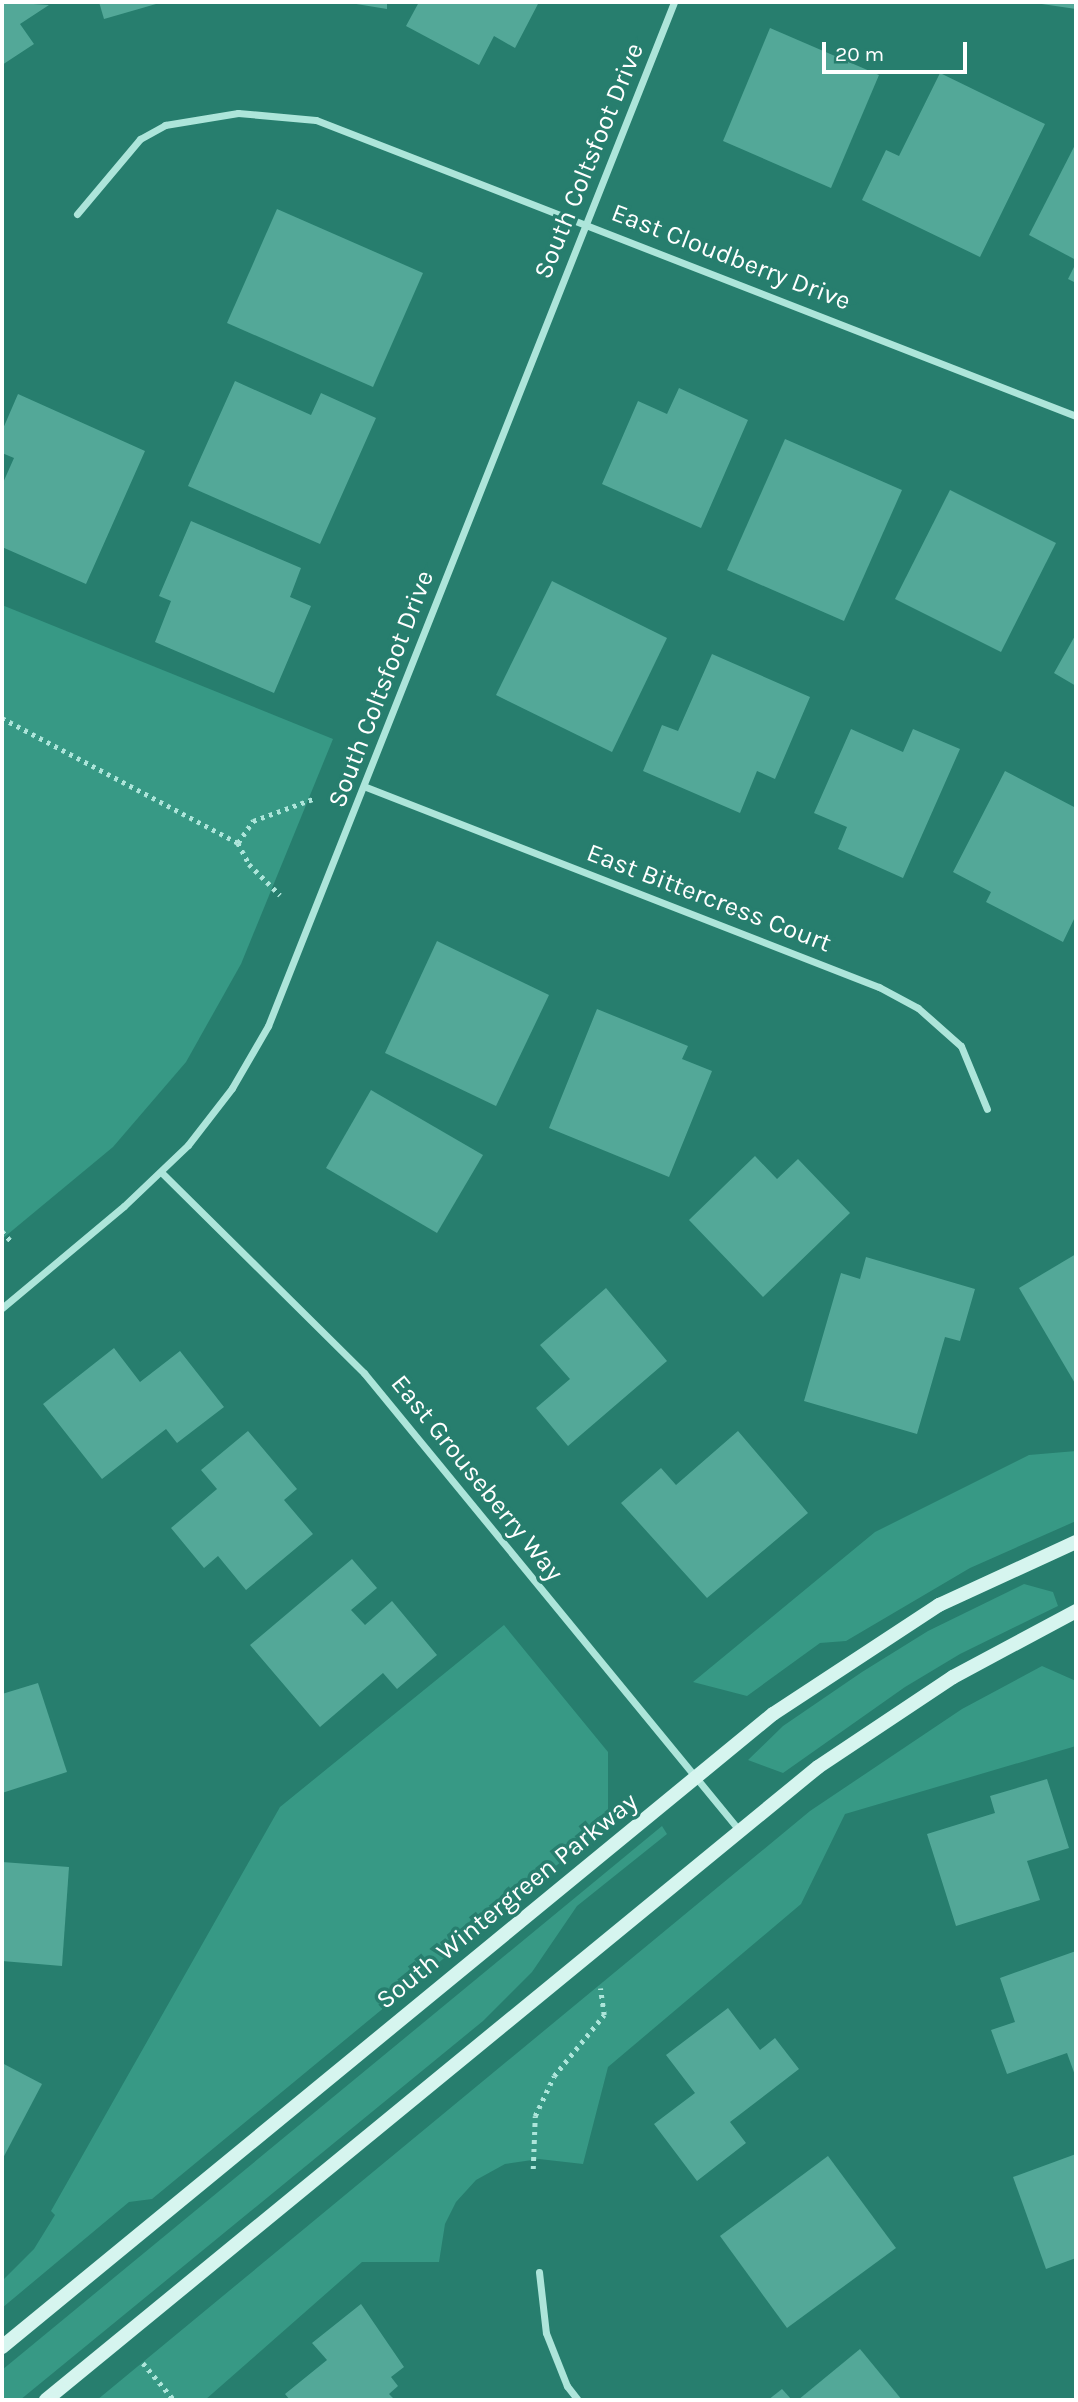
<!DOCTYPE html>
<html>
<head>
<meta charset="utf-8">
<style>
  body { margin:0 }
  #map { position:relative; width:1078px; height:2402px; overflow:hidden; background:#277e6e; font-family:Karla,sans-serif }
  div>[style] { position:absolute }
  .green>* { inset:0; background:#379985 }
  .building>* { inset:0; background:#53a898 }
  .path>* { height:4.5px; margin-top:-2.25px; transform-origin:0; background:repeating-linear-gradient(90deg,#ade5da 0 3.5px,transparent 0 8.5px) }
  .street>* { height:7px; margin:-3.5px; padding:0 3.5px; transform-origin:3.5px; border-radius:3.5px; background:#ade5da }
  .secondary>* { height:14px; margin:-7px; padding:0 7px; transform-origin:7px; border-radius:7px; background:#d6f5ef }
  span { translate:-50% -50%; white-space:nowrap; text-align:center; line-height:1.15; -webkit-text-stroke:7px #277e6e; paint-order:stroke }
  .street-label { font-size:26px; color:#fff }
  .frame { position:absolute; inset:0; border:4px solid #fff; pointer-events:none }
  .scale { position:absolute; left:822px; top:42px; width:145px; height:32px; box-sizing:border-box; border:4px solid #fff; border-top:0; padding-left:9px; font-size:21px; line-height:24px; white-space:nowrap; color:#fff; -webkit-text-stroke:5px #277e6e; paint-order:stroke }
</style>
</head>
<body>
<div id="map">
  <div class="green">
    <div style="clip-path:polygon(2px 605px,333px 739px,241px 964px,186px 1062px,113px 1147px,2px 1239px)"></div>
    <div style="clip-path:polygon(1076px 1451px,1076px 1521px,970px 1568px,846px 1641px,820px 1643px,747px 1696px,693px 1682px,875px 1532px,1029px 1455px)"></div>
    <div style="clip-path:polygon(1024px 1584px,1053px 1592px,1058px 1606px,960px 1654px,905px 1687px,783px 1773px,748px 1760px,783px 1726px,862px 1672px,928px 1631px)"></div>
    <div style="clip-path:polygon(504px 1625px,608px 1752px,608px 1823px,152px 2199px,129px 2202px,2px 2308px,2px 2281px,34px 2249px,55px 2215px,51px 2211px,280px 1807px)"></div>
    <div style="clip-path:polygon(1042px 1666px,1076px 1681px,1076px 1746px,845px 1814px,801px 1904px,608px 2067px,583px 2164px,539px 2159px,505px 2164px,476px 2180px,456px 2202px,445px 2224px,439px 2262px,362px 2262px,205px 2400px,97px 2400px,810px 1811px,962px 1709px)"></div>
    <div style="clip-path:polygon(662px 1826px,667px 1834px,577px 1906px,532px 1972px,483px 2021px,20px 2400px,2px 2400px,2px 2370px)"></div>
  </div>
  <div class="building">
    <div style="clip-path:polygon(2px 2px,49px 5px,20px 24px,34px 44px,2px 65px)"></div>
    <div style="clip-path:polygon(99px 2px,163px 2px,104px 19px)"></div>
    <div style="clip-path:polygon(344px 2px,387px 2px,387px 9px)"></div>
    <div style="clip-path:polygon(419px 2px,539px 2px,515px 48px,494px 36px,479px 65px,406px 26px)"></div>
    <div style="clip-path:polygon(1035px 2px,1076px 2px,1076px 9px,1035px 3px)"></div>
    <div style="clip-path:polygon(770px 28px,879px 75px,831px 188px,723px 141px)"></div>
    <div style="clip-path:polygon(940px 73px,1045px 124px,980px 257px,862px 200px,886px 150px,899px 156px)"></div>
    <div style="clip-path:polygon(1076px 143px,1076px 260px,1029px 235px)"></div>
    <div style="clip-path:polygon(277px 209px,423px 273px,373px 387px,227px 323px)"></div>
    <div style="clip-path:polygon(1076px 263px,1076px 283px,1068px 279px)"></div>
    <div style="clip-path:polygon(235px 381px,311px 415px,321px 393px,376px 418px,320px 544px,188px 486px)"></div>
    <div style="clip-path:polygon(679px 388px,748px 420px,701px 528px,602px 484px,638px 401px,667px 414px)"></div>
    <div style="clip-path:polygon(18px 394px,145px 451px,86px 584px,2px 547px,2px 485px,14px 458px,2px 453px,2px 431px)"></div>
    <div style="clip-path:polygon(785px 439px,902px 490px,844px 621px,727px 570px)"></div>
    <div style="clip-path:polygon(950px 490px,1056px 543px,1001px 652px,895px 599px)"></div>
    <div style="clip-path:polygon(191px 521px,301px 568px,290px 597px,311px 606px,274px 693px,155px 642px,171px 601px,159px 596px)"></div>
    <div style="clip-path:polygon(552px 581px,667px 638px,612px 752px,496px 695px)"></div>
    <div style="clip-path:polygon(1076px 634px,1076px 686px,1054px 673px)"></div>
    <div style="clip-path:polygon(712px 654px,810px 697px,775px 779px,757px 771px,740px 813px,643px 771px,662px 725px,678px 731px)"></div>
    <div style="clip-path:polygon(851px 729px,903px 752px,913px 729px,960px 749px,903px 878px,838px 849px,847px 827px,814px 813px)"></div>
    <div style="clip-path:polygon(1005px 771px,1076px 808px,1076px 915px,1063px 942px,986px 902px,991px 892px,953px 872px)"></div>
    <div style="clip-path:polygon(437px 941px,549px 995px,496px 1106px,385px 1053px)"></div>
    <div style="clip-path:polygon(597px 1009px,688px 1046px,682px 1059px,712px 1071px,669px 1177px,549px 1128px)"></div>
    <div style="clip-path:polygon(371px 1090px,483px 1155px,437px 1233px,326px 1168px)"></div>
    <div style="clip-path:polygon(755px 1156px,777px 1179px,798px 1159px,850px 1213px,763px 1297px,689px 1220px)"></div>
    <div style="clip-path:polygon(1076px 1254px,1076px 1385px,1019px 1288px)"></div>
    <div style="clip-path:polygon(866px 1257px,975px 1289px,960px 1341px,945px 1337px,917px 1434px,804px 1401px,841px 1273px,860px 1279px)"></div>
    <div style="clip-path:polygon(606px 1288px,667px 1361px,568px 1446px,536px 1408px,570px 1379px,540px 1345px)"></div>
    <div style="clip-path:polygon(114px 1348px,140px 1382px,180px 1351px,224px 1407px,177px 1443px,166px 1429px,102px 1479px,43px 1404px)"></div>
    <div style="clip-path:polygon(248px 1431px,297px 1489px,284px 1500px,313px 1534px,246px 1590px,218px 1556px,204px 1568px,171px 1528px,217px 1489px,201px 1470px)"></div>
    <div style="clip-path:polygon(738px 1431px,808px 1513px,707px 1598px,621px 1503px,661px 1468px,676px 1485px)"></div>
    <div style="clip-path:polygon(352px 1559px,377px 1588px,351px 1610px,365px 1625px,392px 1601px,437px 1655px,397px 1689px,383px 1673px,320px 1727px,250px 1645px)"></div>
    <div style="clip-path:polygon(38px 1683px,67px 1772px,2px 1793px,2px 1694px)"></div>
    <div style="clip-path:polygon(1047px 1779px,1069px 1848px,1027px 1861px,1040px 1900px,956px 1926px,927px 1834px,995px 1813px,990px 1796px)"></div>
    <div style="clip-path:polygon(2px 1862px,69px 1867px,62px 1966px,2px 1961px)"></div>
    <div style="clip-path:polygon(1076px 1951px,1076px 2078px,1067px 2053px,1007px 2074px,991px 2030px,1015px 2022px,1000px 1978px)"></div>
    <div style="clip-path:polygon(728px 2008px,760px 2050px,775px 2038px,799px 2069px,730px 2122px,746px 2143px,697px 2181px,654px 2124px,695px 2093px,666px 2055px)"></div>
    <div style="clip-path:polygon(2px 2063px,42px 2084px,2px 2160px)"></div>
    <div style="clip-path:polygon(1076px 2154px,1076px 2258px,1046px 2269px,1013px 2177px)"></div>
    <div style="clip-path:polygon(828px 2156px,896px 2248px,787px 2328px,720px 2236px)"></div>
    <div style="clip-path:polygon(361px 2304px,404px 2367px,391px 2377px,398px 2386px,389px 2394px,395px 2400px,290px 2400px,285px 2394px,327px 2360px,312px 2343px)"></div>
    <div style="clip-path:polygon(860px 2349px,902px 2400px,798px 2400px)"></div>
    <div style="clip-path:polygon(782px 2389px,792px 2400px,768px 2400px)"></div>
  </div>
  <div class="path">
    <div style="left:2px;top:718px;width:267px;rotate:27.9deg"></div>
    <div style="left:238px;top:843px;width:24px;rotate:62deg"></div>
    <div style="left:249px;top:864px;width:44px;rotate:45deg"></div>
    <div style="left:238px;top:843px;width:27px;rotate:-56deg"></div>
    <div style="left:253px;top:821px;width:67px;rotate:-20.1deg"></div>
    <div style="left:2px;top:1231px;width:13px;rotate:48deg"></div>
    <div style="left:533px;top:2169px;width:53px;rotate:-87.8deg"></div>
    <div style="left:535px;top:2116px;width:44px;rotate:-64.6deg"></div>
    <div style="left:554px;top:2076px;width:79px;rotate:-50.7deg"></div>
    <div style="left:604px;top:2015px;width:27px;rotate:-98deg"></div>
    <div style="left:143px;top:2363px;width:48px;rotate:50deg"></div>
  </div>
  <div class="street">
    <div style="left:77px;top:214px;width:98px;rotate:-50deg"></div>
    <div style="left:140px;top:139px;width:29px;rotate:-29deg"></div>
    <div style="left:165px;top:125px;width:74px;rotate:-9.3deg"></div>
    <div style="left:238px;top:113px;width:78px;rotate:5.1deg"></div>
    <div style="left:316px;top:120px;width:816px;rotate:21.28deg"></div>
    <div style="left:366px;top:787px;width:551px;rotate:21.3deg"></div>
    <div style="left:879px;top:987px;width:44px;rotate:28.3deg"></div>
    <div style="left:918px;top:1008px;width:57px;rotate:41.5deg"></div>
    <div style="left:961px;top:1046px;width:68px;rotate:67.6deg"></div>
    <div style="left:161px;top:1172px;width:286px;rotate:44.7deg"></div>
    <div style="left:364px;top:1373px;width:591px;rotate:50.63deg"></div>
    <div style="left:2px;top:1308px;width:159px;rotate:-39.9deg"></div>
    <div style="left:124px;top:1206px;width:88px;rotate:-43.6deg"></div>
    <div style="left:188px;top:1145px;width:72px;rotate:-52.3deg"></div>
    <div style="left:232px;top:1088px;width:72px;rotate:-59.9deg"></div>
    <div style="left:268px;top:1026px;width:1102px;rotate:-68.37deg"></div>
    <div style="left:539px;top:2272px;width:61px;rotate:83.5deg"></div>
    <div style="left:546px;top:2333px;width:57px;rotate:68.4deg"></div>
    <div style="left:567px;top:2386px;width:18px;rotate:52deg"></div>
  </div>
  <div class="secondary">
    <div style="left:2px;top:2347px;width:998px;rotate:-39.39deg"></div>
    <div style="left:773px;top:1714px;width:199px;rotate:-33.3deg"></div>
    <div style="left:939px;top:1605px;width:151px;rotate:-24.7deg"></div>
    <div style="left:46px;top:2400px;width:998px;rotate:-39.35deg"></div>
    <div style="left:818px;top:1767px;width:162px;rotate:-33.7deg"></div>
    <div style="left:953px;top:1677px;width:140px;rotate:-28.2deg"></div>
  </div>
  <div class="street-label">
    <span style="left:589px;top:161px;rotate:-68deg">South Coltsfoot Drive</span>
    <span style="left:731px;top:257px;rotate:21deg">East Cloudberry Drive</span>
    <span style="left:381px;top:689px;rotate:-69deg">South Coltsfoot Drive</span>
    <span style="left:709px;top:898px;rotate:21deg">East Bittercress Court</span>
    <span style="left:477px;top:1478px;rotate:51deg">East Grouseberry Way</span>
    <span style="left:507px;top:1901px;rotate:-39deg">South Wintergreen Parkway</span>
  </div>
  <div class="frame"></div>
  <div class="scale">20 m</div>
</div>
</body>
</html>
